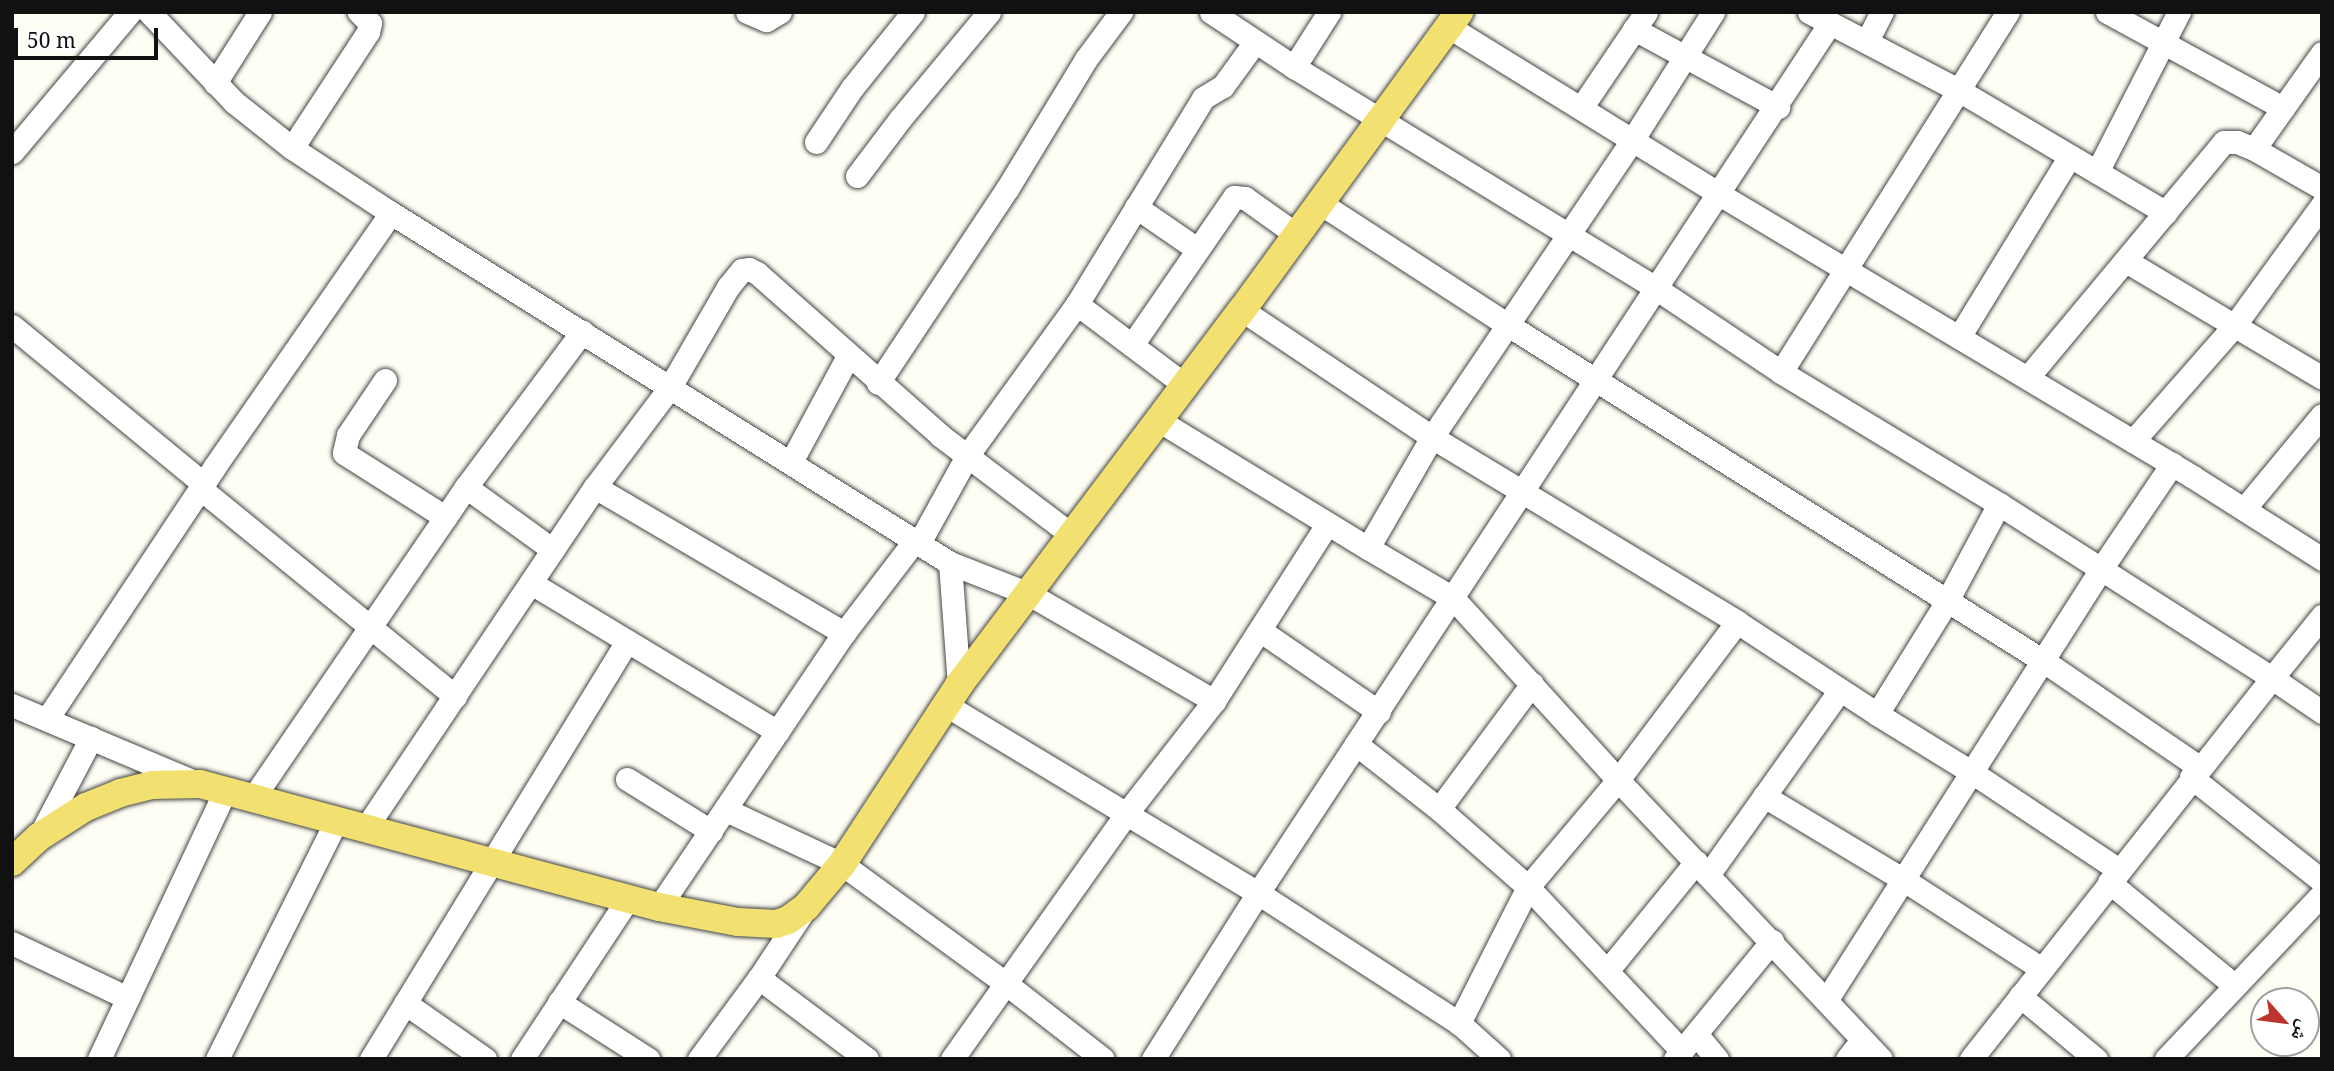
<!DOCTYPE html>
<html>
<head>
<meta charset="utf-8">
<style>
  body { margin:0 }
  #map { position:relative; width:2334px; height:1071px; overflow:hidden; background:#fefef5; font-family:"Noto Serif","Noto Naskh Arabic",serif }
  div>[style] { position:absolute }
  .roads { filter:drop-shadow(0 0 2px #444) drop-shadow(0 0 2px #444) }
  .minor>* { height:23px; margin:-11.5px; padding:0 11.5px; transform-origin:11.5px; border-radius:11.5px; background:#fff }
  .major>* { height:28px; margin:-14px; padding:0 14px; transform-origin:14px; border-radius:14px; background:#f2e071 }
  span { translate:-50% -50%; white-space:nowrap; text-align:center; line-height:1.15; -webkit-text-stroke:7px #fff; paint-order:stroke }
  .frame { position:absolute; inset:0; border:14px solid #111; pointer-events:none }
  .north { position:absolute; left:2250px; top:987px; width:70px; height:70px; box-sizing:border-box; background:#fff; border:2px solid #a0a0a0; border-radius:50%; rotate:118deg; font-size:19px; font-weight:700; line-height:28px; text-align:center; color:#111 }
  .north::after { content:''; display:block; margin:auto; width:24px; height:32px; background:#bb352e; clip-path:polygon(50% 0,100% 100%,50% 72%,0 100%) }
  .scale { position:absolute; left:14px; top:28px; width:144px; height:32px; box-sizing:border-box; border:4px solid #111; border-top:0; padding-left:9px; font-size:21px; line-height:24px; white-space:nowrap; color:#111; -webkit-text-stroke:5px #fff; paint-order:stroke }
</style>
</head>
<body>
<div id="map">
  <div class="roads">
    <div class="minor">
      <div style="left:149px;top:12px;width:124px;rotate:46.6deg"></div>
      <div style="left:234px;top:102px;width:74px;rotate:38.4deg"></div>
      <div style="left:292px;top:148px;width:118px;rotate:33.3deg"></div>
      <div style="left:391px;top:213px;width:660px;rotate:32.05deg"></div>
      <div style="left:950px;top:563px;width:85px;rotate:21.4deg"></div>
      <div style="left:1029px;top:594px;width:214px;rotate:30deg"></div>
      <div style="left:747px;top:12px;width:21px;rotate:23deg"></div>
      <div style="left:766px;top:20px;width:16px;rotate:-30deg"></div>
      <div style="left:1211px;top:12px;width:100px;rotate:33.5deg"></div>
      <div style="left:1294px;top:67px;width:426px;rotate:31.4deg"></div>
      <div style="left:1657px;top:289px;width:149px;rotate:33.8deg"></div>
      <div style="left:1781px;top:372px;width:255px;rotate:31.2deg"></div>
      <div style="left:1999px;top:504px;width:324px;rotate:32.5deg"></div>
      <div style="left:2272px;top:678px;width:80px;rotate:-51.1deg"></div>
      <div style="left:1713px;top:12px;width:150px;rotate:122.2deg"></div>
      <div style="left:1633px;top:139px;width:359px;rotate:124deg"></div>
      <div style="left:1432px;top:437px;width:128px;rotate:120deg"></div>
      <div style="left:1368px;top:548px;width:99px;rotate:30.5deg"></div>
      <div style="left:1453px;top:598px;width:246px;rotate:47.8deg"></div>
      <div style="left:1618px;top:780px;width:383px;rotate:46.7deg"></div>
      <div style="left:1809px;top:12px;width:170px;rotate:27.6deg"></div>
      <div style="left:1960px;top:91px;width:239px;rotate:30.6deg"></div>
      <div style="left:2107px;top:12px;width:200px;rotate:28.6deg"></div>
      <div style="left:2283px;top:108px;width:50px;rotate:125.3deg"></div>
      <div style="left:2254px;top:149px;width:78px;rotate:29.8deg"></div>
      <div style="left:1449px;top:27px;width:317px;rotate:31.7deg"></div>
      <div style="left:1719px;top:194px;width:552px;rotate:30.84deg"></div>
      <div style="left:2193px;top:477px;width:153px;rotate:32.4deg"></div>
      <div style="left:1634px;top:29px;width:164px;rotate:28.4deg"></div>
      <div style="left:1867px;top:41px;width:33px;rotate:-63deg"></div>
      <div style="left:1294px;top:67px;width:65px;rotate:-57.5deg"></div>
      <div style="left:215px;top:83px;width:84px;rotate:-57.6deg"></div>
      <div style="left:1581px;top:108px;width:116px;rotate:-55.9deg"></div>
      <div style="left:2283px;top:108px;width:67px;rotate:-54.7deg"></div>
      <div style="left:816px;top:142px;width:65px;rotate:-56.3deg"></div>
      <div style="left:852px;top:88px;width:97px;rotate:-51.2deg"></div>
      <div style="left:292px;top:148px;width:139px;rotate:-56.8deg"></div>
      <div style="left:368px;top:32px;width:9px;rotate:-77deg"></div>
      <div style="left:370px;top:23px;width:16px;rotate:-135deg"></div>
      <div style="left:12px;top:152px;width:183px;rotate:-49.9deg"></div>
      <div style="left:2097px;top:172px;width:180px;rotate:-62.9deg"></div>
      <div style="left:857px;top:176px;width:71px;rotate:-53deg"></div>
      <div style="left:900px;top:119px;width:139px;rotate:-50.2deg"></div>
      <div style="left:1320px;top:203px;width:224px;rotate:33deg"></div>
      <div style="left:1508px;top:325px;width:634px;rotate:32.11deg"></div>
      <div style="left:2045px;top:662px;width:186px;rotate:34.3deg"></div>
      <div style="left:1136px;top:207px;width:74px;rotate:34.5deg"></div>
      <div style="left:2126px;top:261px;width:228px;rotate:30.8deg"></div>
      <div style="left:1077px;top:304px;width:241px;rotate:-58.5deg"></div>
      <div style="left:1203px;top:98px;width:23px;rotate:-31deg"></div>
      <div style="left:1223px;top:86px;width:54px;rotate:-54deg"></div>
      <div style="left:1242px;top:310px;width:229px;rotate:33.8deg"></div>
      <div style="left:1432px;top:437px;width:357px;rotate:31.2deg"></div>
      <div style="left:1737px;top:622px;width:198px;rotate:127deg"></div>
      <div style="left:1618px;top:780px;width:140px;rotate:130.1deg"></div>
      <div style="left:1528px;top:887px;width:153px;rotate:116.9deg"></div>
      <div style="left:12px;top:326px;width:249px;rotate:39.5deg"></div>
      <div style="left:1959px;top:337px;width:212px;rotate:-58.5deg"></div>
      <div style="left:1132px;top:345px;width:180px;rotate:-55.4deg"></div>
      <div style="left:1234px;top:197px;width:11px;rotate:5deg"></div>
      <div style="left:1245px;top:198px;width:64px;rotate:35.4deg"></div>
      <div style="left:1781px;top:372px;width:426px;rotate:-57.8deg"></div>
      <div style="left:2028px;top:377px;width:306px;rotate:-50.2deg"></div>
      <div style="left:2224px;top:142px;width:13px"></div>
      <div style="left:2237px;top:142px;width:18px;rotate:22deg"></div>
      <div style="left:385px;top:380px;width:66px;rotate:123.9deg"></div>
      <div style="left:348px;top:435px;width:18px;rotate:103deg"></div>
      <div style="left:344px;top:453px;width:120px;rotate:32.4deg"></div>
      <div style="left:878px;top:383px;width:233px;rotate:-56.4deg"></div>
      <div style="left:1007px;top:189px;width:152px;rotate:-58.7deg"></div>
      <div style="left:1086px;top:59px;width:59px;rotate:-53.3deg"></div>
      <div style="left:1158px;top:420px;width:246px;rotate:31.4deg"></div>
      <div style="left:2133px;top:441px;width:153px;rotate:-48.7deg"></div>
      <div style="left:2234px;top:326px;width:150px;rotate:-54deg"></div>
      <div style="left:791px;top:462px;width:120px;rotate:-61.7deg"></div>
      <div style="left:466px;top:487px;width:107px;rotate:35.9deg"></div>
      <div style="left:595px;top:487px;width:289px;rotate:30.4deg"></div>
      <div style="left:201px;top:489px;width:328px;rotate:39.2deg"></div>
      <div style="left:2244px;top:509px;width:122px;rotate:-50.3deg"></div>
      <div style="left:919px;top:543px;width:99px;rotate:-61.1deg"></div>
      <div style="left:967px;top:456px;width:188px;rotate:-54.1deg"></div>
      <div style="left:1077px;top:304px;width:135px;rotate:36.9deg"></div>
      <div style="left:950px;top:563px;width:122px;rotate:85.8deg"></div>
      <div style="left:531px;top:583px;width:288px;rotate:31.1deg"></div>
      <div style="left:1737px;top:622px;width:168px;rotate:33.3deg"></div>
      <div style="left:1877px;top:714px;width:133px;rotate:-58.2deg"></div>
      <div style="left:1947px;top:601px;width:110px;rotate:-61.8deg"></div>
      <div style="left:1261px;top:631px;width:143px;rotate:34.5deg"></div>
      <div style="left:12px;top:705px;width:201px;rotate:22.9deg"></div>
      <div style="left:946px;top:705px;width:364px;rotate:31.1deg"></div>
      <div style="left:1258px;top:893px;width:239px;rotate:32.9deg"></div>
      <div style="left:1459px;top:1023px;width:54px;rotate:42deg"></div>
      <div style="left:1877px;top:714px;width:113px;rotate:31.6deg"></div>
      <div style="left:1973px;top:773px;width:175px;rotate:33.6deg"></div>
      <div style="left:47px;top:719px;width:304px;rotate:-56.4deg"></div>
      <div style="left:215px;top:466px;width:308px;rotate:-55.2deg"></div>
      <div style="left:1356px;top:744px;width:105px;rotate:38.1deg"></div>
      <div style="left:1439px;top:809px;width:118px;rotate:41.2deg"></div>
      <div style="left:1528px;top:887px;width:225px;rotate:46.8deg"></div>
      <div style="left:2191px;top:777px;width:167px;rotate:38.4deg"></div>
      <div style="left:627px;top:779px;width:99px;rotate:31.8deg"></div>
      <div style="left:1764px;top:796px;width:163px;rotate:31deg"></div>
      <div style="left:1904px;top:880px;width:164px;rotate:32.8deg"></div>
      <div style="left:253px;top:798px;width:377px;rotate:-55.6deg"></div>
      <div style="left:466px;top:487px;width:194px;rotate:-53.2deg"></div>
      <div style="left:1439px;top:809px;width:156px;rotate:-53.4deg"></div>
      <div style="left:726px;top:810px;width:128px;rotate:25deg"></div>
      <div style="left:842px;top:864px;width:200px;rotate:36.1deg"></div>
      <div style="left:1004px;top:982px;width:125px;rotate:37.9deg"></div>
      <div style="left:365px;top:829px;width:412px;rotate:-56.1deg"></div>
      <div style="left:595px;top:487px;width:125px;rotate:-53.1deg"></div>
      <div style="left:670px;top:387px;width:116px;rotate:-59.9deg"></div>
      <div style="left:728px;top:287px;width:22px;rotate:-51deg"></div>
      <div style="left:742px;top:270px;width:7px;rotate:-8deg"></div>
      <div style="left:749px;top:269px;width:9px;rotate:27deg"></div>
      <div style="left:757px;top:273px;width:246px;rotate:41.5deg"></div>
      <div style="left:941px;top:436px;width:166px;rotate:37.1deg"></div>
      <div style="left:39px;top:837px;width:112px;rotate:-62.3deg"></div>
      <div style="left:1708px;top:875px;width:227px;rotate:-54.5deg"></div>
      <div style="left:2109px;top:882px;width:163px;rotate:39.5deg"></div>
      <div style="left:659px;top:907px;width:331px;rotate:-56deg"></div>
      <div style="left:844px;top:633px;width:117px;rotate:-52.6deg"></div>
      <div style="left:12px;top:943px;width:128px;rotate:25.4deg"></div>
      <div style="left:1607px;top:971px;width:141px;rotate:-50.8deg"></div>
      <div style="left:759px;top:978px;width:135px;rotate:36.9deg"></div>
      <div style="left:2020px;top:996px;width:99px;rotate:39.7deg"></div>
      <div style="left:1827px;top:999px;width:510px;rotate:-57.49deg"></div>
      <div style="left:2101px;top:569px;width:127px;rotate:-55.9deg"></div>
      <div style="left:559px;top:1002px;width:106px;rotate:32.6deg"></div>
      <div style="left:405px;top:1003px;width:98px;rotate:35deg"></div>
      <div style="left:1696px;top:1034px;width:33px;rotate:50deg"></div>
      <div style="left:99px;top:1059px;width:296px;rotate:-64.8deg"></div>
      <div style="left:217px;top:1059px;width:266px;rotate:-63.4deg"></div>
      <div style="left:371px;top:1059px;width:490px;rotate:-58.5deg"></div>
      <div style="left:522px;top:1059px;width:192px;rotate:-56.5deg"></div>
      <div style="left:699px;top:1059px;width:101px;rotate:-53.5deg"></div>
      <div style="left:759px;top:978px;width:82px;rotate:-56.5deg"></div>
      <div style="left:952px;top:1059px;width:301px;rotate:-54.6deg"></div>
      <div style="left:1126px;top:814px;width:143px;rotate:-52.1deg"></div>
      <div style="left:1214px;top:701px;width:210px;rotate:-57.4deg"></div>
      <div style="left:1153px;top:1059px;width:196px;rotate:-57.7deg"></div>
      <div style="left:1258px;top:893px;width:1041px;rotate:-56.68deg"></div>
      <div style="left:1675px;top:1059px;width:153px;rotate:-50.6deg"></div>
      <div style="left:1847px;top:1059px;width:24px;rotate:-52deg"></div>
      <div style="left:1971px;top:1059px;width:486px;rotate:-51.7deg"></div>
      <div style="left:2272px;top:678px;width:60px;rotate:34.2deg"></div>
      <div style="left:2166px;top:1059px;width:227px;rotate:-46.6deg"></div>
    </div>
    <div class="major">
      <div style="left:12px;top:862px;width:37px;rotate:-43deg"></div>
      <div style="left:39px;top:837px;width:56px;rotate:-32.6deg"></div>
      <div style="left:86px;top:807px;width:37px;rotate:-22deg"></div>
      <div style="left:120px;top:793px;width:33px;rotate:-14deg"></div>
      <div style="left:152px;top:785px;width:48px;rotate:-1.2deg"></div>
      <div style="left:200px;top:784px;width:475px;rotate:15deg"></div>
      <div style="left:659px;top:907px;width:80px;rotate:10.8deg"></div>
      <div style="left:738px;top:922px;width:38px;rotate:3deg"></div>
      <div style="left:776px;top:924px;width:13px;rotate:-18deg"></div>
      <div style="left:788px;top:920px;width:22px;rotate:-36deg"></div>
      <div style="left:806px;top:907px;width:56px;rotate:-50.1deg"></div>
      <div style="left:842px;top:864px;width:214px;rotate:-56.8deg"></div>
      <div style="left:959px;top:685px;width:470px;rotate:-53deg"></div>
      <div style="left:1242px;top:310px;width:369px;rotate:-53.9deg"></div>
    </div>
  </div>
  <div class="frame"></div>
  <div class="north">ش</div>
  <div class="scale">50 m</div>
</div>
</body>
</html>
